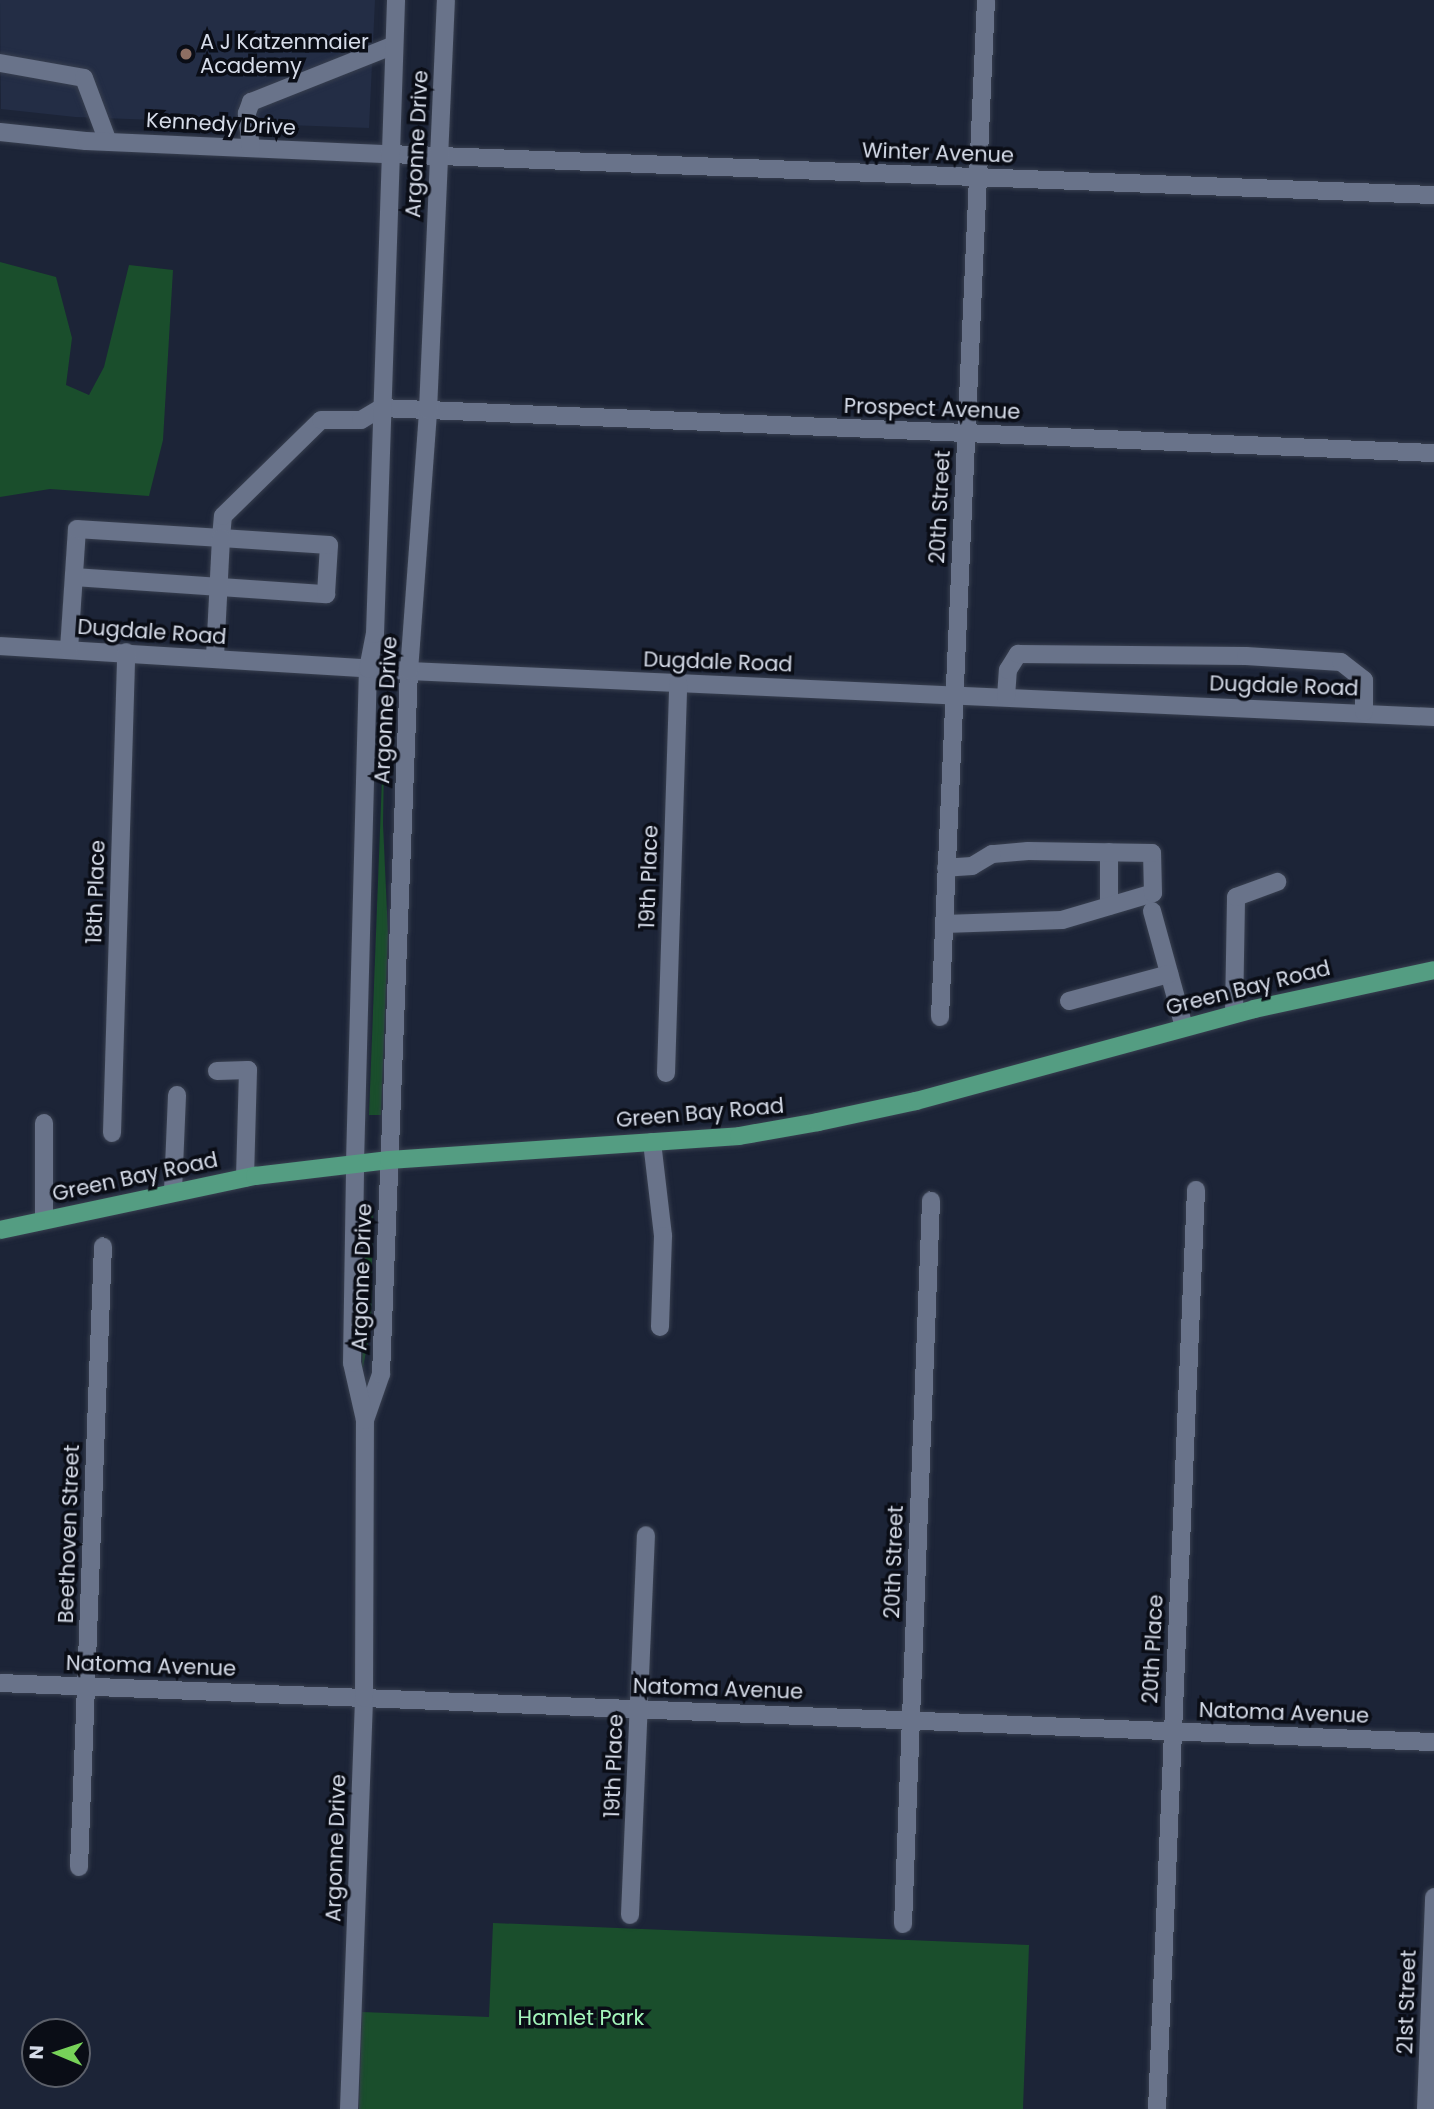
<!DOCTYPE html>
<html>
<head>
<meta charset="utf-8">
<style>
  body { margin:0 }
  #map { position:relative; width:1434px; height:2109px; overflow:hidden; background:#1c2437; font-family:Poppins,sans-serif }
  div>[style] { position:absolute }
  .built>* { inset:0; background:#232d45 }
  .green>* { inset:0; background:#1a4e2c }
  .roads { filter:drop-shadow(0 0 2px #383f4f) drop-shadow(0 0 2px #383f4f) }
  .minor>* { height:18px; margin:-9px; padding:0 9px; transform-origin:9px; border-radius:9px; background:#69738a }
  .major>* { height:18px; margin:-9px; padding:0 9px; transform-origin:9px; border-radius:9px; background:#549d82 }
  .dots>* { width:19px; height:19px; translate:-50% -50%; box-sizing:border-box; border:4px solid #0a0d16; border-radius:50% }
  span { translate:-50% -50%; white-space:nowrap; text-align:center; line-height:1.15; -webkit-text-stroke:7px #0a0d16; paint-order:stroke }
  .poi-label { font-size:21px; color:#d6dce9 }
  .left { translate:0 -50%; text-align:left }
  .street-label { font-size:21px; color:#d6dce9 }
  .park-label { font-size:21px; color:#a4f6bb }
  .north { position:absolute; left:21px; top:2018px; width:70px; height:70px; box-sizing:border-box; background:#0a0d16; border:2px solid #5c606a; border-radius:50%; rotate:272deg; font-size:19px; font-weight:700; line-height:28px; text-align:center; color:#d6dce9 }
  .north::after { content:''; display:block; margin:auto; width:24px; height:32px; background:#77d259; clip-path:polygon(50% 0,100% 100%,50% 72%,0 100%) }
</style>
</head>
<body>
<div id="map">
  <div class="built">
    <div style="clip-path:polygon(0 0,375px 0,369px 128px,75px 117px,1px 109px)"></div>
  </div>
  <div class="green">
    <div style="clip-path:polygon(0 262px,56px 277px,72px 338px,66px 385px,89px 395px,104px 367px,129px 265px,173px 270px,163px 440px,149px 496px,50px 489px,0 497px)"></div>
    <div style="clip-path:polygon(385px 700px,383px 824px,388px 934px,381px 1115px,369px 1115px)"></div>
    <div style="clip-path:polygon(373px 1206px,371px 1327px,362px 1372px,366px 1208px)"></div>
    <div style="clip-path:polygon(493px 1923px,1029px 1945px,1023px 2109px,359px 2109px,362px 2012px,489px 2017px)"></div>
  </div>
  <div class="roads">
    <div class="minor">
      <div style="left:0;top:63px;width:85px;rotate:10.1deg"></div>
      <div style="left:84px;top:78px;width:68px;rotate:69.4deg"></div>
      <div style="left:0;top:132px;width:86px;rotate:6deg"></div>
      <div style="left:86px;top:141px;width:303px;rotate:2.5deg"></div>
      <div style="left:389px;top:154px;width:1046px;rotate:2.25deg"></div>
      <div style="left:251px;top:148px;width:35px;rotate:-97deg"></div>
      <div style="left:247px;top:113px;width:12px;rotate:-70deg"></div>
      <div style="left:251px;top:102px;width:154px;rotate:-21.7deg"></div>
      <div style="left:74px;top:577px;width:253px;rotate:3.9deg"></div>
      <div style="left:326px;top:594px;width:49px;rotate:-86.5deg"></div>
      <div style="left:329px;top:545px;width:108px;rotate:-176.3deg"></div>
      <div style="left:221px;top:538px;width:22px;rotate:-85deg"></div>
      <div style="left:223px;top:516px;width:137px;rotate:-44.4deg"></div>
      <div style="left:321px;top:420px;width:40px"></div>
      <div style="left:361px;top:420px;width:23px;rotate:-31deg"></div>
      <div style="left:381px;top:408px;width:1054px;rotate:2.45deg"></div>
      <div style="left:0;top:646px;width:410px;rotate:3.5deg"></div>
      <div style="left:409px;top:671px;width:1026px;rotate:2.57deg"></div>
      <div style="left:69px;top:649px;width:120px;rotate:-86.2deg"></div>
      <div style="left:77px;top:529px;width:144px;rotate:3.6deg"></div>
      <div style="left:221px;top:538px;width:120px;rotate:92.9deg"></div>
      <div style="left:1006px;top:697px;width:27px;rotate:-86deg"></div>
      <div style="left:1008px;top:670px;width:19px;rotate:-58deg"></div>
      <div style="left:1018px;top:654px;width:228px;rotate:0.5deg"></div>
      <div style="left:1246px;top:656px;width:95px;rotate:3.6deg"></div>
      <div style="left:1341px;top:662px;width:29px;rotate:38deg"></div>
      <div style="left:1364px;top:680px;width:32px;rotate:90deg"></div>
      <div style="left:1109px;top:852px;width:54px;rotate:90deg"></div>
      <div style="left:1152px;top:911px;width:120px;rotate:74.6deg"></div>
      <div style="left:944px;top:924px;width:118px;rotate:-1.9deg"></div>
      <div style="left:1062px;top:920px;width:95px;rotate:-16.5deg"></div>
      <div style="left:1153px;top:893px;width:40px;rotate:-91.4deg"></div>
      <div style="left:1152px;top:853px;width:124px;rotate:-179.1deg"></div>
      <div style="left:1028px;top:851px;width:36px;rotate:175deg"></div>
      <div style="left:992px;top:854px;width:23px;rotate:149deg"></div>
      <div style="left:972px;top:866px;width:26px;rotate:176deg"></div>
      <div style="left:1069px;top:1001px;width:104px;rotate:-15.1deg"></div>
      <div style="left:1234px;top:1014px;width:117px;rotate:-89deg"></div>
      <div style="left:1236px;top:897px;width:44px;rotate:-20.1deg"></div>
      <div style="left:940px;top:1017px;width:1018px;rotate:-87.41deg"></div>
      <div style="left:217px;top:1071px;width:31px;rotate:-2deg"></div>
      <div style="left:248px;top:1070px;width:108px;rotate:91.6deg"></div>
      <div style="left:666px;top:1073px;width:390px;rotate:-88.2deg"></div>
      <div style="left:44px;top:1123px;width:96px;rotate:90deg"></div>
      <div style="left:112px;top:1133px;width:481px;rotate:-88.3deg"></div>
      <div style="left:652px;top:1142px;width:95px;rotate:83.3deg"></div>
      <div style="left:663px;top:1236px;width:91px;rotate:91.9deg"></div>
      <div style="left:173px;top:1191px;width:96px;rotate:-87.6deg"></div>
      <div style="left:365px;top:1420px;width:49px;rotate:-70.8deg"></div>
      <div style="left:381px;top:1374px;width:704px;rotate:-87.72deg"></div>
      <div style="left:409px;top:671px;width:262px;rotate:-85.8deg"></div>
      <div style="left:428px;top:410px;width:410px;rotate:-87.5deg"></div>
      <div style="left:0;top:1683px;width:1435px;rotate:2.36deg"></div>
      <div style="left:79px;top:1867px;width:621px;rotate:-87.79deg"></div>
      <div style="left:630px;top:1915px;width:380px;rotate:-87.6deg"></div>
      <div style="left:903px;top:1924px;width:724px;rotate:-87.78deg"></div>
      <div style="left:349px;top:2109px;width:411px;rotate:-87.9deg"></div>
      <div style="left:364px;top:1698px;width:278px;rotate:-89.8deg"></div>
      <div style="left:365px;top:1420px;width:58px;rotate:-102.8deg"></div>
      <div style="left:352px;top:1363px;width:200px;rotate:-89.1deg"></div>
      <div style="left:355px;top:1163px;width:494px;rotate:-88.5deg"></div>
      <div style="left:368px;top:669px;width:36px;rotate:-79deg"></div>
      <div style="left:375px;top:634px;width:634px;rotate:-88.1deg"></div>
      <div style="left:1157px;top:2109px;width:920px;rotate:-87.57deg"></div>
      <div style="left:1426px;top:2109px;width:212px;rotate:-87.8deg"></div>
    </div>
    <div class="major">
      <div style="left:0;top:1230px;width:261px;rotate:-12deg"></div>
      <div style="left:255px;top:1176px;width:135px;rotate:-6.8deg"></div>
      <div style="left:389px;top:1160px;width:351px;rotate:-3.9deg"></div>
      <div style="left:739px;top:1136px;width:80px;rotate:-10deg"></div>
      <div style="left:818px;top:1122px;width:100px;rotate:-12.1deg"></div>
      <div style="left:916px;top:1101px;width:350px;rotate:-15.2deg"></div>
      <div style="left:1254px;top:1009px;width:184px;rotate:-12.2deg"></div>
    </div>
  </div>
  <div class="dots">
    <div style="left:186px;top:54px;background:#8d6e63"></div>
  </div>
  <div class="poi-label">
    <span class="left" style="left:200px;top:54px">A J Katzenmaier<br>Academy</span>
  </div>
  <div class="street-label">
    <span style="left:221px;top:124px;rotate:3deg">Kennedy Drive</span>
    <span style="left:417px;top:144px;rotate:-87deg">Argonne Drive</span>
    <span style="left:938px;top:153px;rotate:2deg">Winter Avenue</span>
    <span style="left:932px;top:409px;rotate:2deg">Prospect Avenue</span>
    <span style="left:940px;top:507px;rotate:-87deg">20th Street</span>
    <span style="left:152px;top:632px;rotate:4deg">Dugdale Road</span>
    <span style="left:718px;top:662px;rotate:2deg">Dugdale Road</span>
    <span style="left:1284px;top:686px;rotate:2deg">Dugdale Road</span>
    <span style="left:386px;top:710px;rotate:-87deg">Argonne Drive</span>
    <span style="left:649px;top:877px;rotate:-88deg">19th Place</span>
    <span style="left:96px;top:892px;rotate:-88deg">18th Place</span>
    <span style="left:1248px;top:988px;rotate:-14deg">Green Bay Road</span>
    <span style="left:700px;top:1113px;rotate:-5deg">Green Bay Road</span>
    <span style="left:135px;top:1177px;rotate:-12deg">Green Bay Road</span>
    <span style="left:362px;top:1277px;rotate:-88deg">Argonne Drive</span>
    <span style="left:69px;top:1534px;rotate:-88deg">Beethoven Street</span>
    <span style="left:894px;top:1562px;rotate:-88deg">20th Street</span>
    <span style="left:1153px;top:1649px;rotate:-87deg">20th Place</span>
    <span style="left:151px;top:1666px;rotate:2deg">Natoma Avenue</span>
    <span style="left:718px;top:1689px;rotate:2deg">Natoma Avenue</span>
    <span style="left:1284px;top:1713px;rotate:2deg">Natoma Avenue</span>
    <span style="left:614px;top:1766px;rotate:-88deg">19th Place</span>
    <span style="left:336px;top:1848px;rotate:-88deg">Argonne Drive</span>
    <span style="left:1407px;top:2002px;rotate:-88deg">21st Street</span>
  </div>
  <div class="park-label">
    <span style="left:581px;top:2018px">Hamlet Park</span>
  </div>
  <div class="north">N</div>
</div>
</body>
</html>
